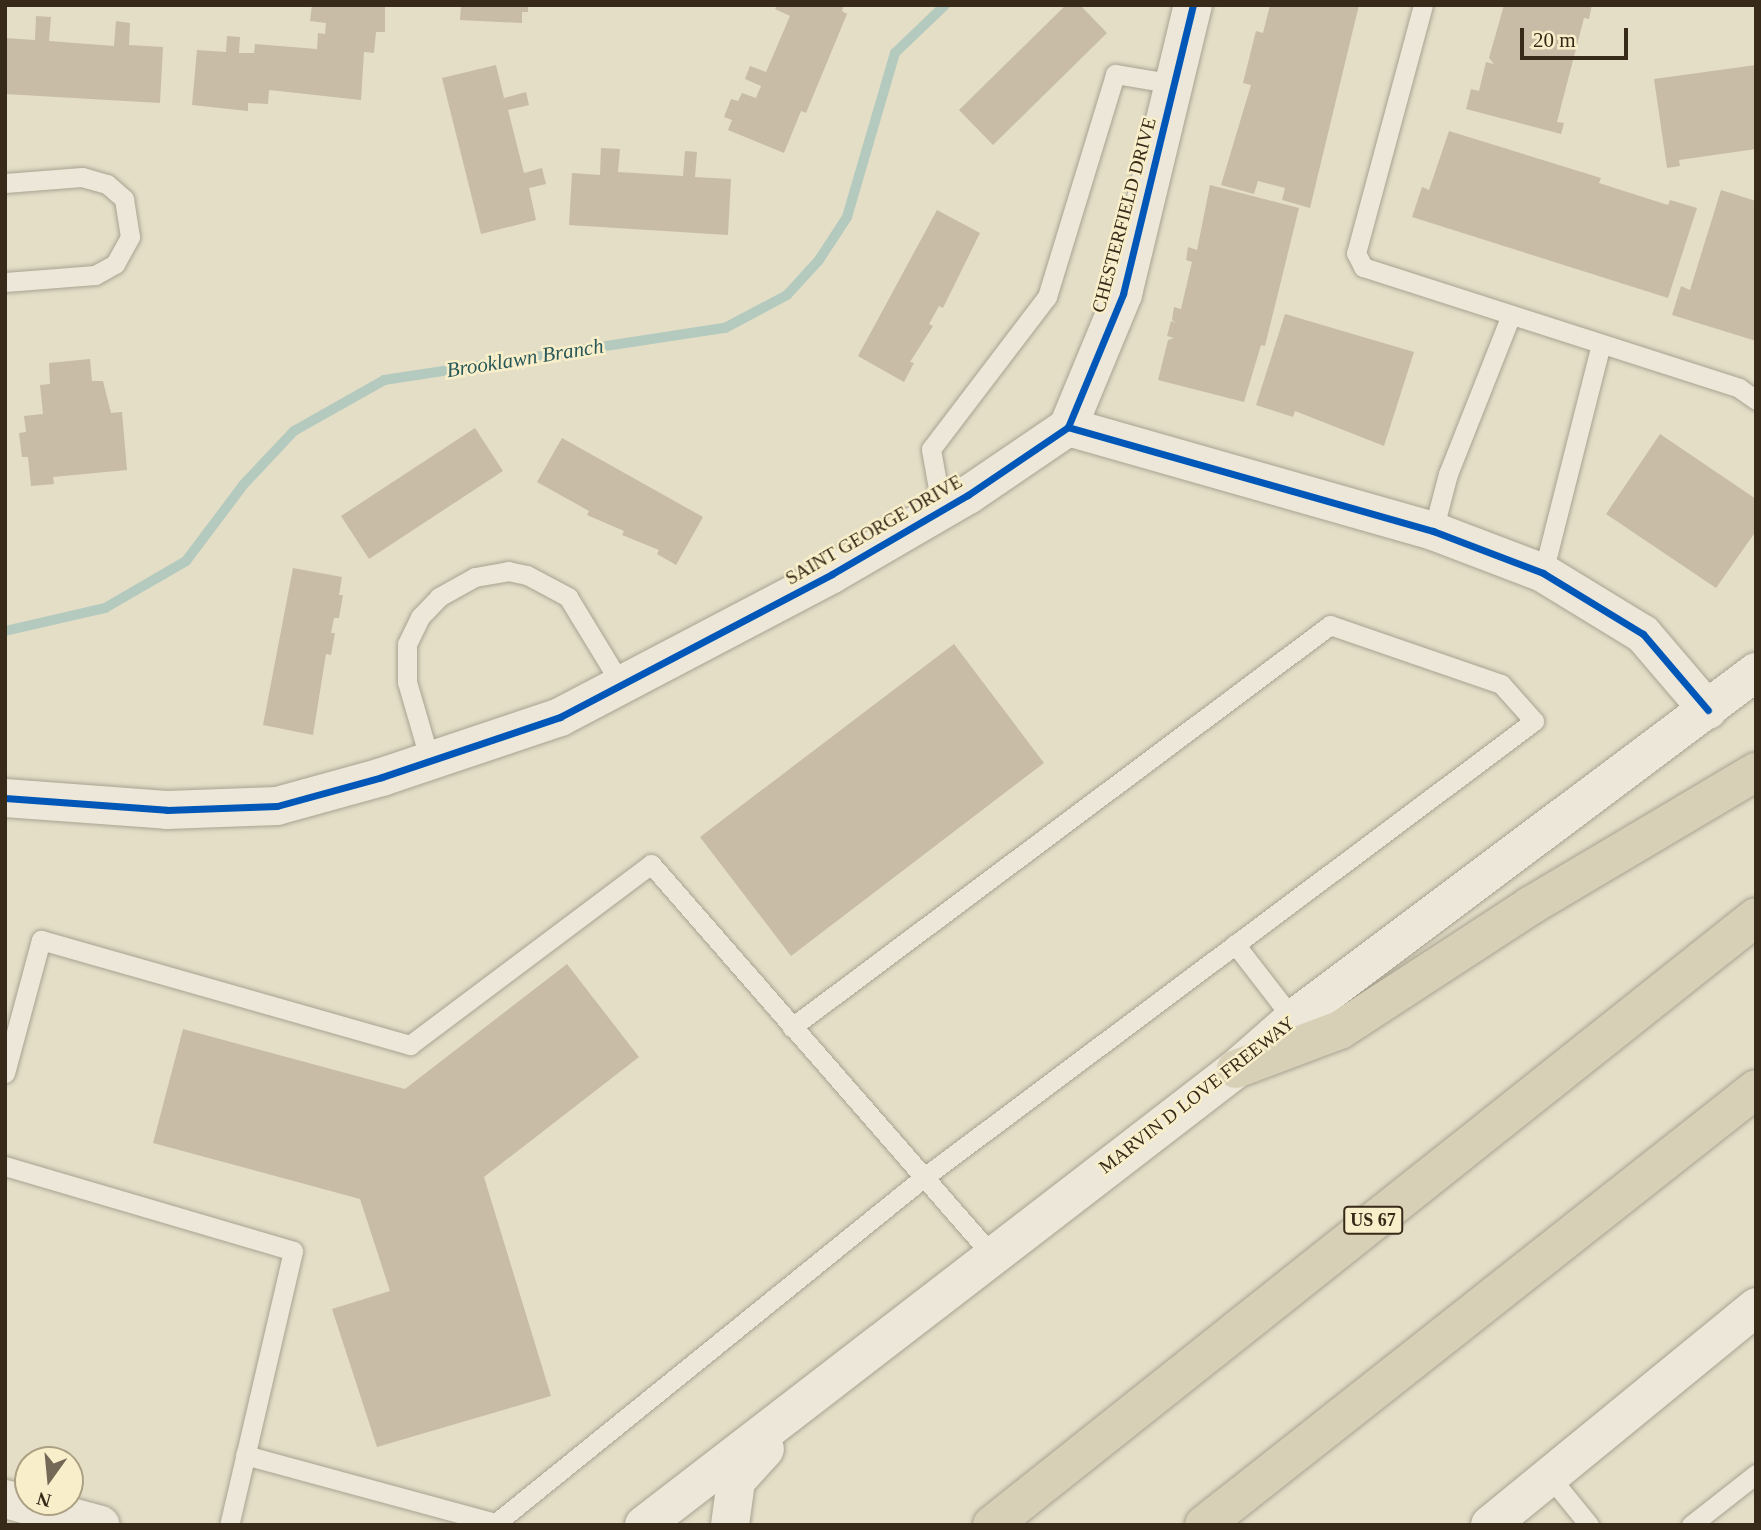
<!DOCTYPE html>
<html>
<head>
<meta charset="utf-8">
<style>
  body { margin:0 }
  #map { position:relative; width:1761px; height:1530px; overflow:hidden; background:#e4dec7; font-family:Georgia,serif }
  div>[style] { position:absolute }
  .stream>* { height:10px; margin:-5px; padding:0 5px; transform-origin:5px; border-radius:5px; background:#b4cabe }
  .building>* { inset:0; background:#c8bca7 }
  .roads { filter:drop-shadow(0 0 2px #a8a291) drop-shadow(0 0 2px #a8a291) }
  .service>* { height:19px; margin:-9.5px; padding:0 9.5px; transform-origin:9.5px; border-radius:9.5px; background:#ece7d9 }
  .tertiary>* { height:38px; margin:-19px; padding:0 19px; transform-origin:19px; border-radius:19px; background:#ece7d9 }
  .secondary>* { height:38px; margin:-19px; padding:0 19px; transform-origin:19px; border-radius:19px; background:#ece7d9 }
  .motorway>* { height:38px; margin:-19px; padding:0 19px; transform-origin:19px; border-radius:19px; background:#d8cfb7 }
  .cycleway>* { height:7px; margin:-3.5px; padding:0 3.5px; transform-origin:3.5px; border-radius:3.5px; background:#0057b8 }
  span { translate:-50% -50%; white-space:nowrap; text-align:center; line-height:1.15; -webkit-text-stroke:5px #f8efca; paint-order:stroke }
  .shield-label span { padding:2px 5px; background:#f8efca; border:2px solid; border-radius:5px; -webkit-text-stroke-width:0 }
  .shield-label { font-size:18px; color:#372a19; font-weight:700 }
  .street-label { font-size:19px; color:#372a19 }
  .water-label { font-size:21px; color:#275758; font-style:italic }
  .frame { position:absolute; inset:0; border:7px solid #372a19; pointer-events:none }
  .north { position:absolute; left:14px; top:1446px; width:70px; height:70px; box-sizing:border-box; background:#f8efca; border:2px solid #aba083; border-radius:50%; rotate:195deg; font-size:19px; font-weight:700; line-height:28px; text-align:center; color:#372a19 }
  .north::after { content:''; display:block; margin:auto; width:24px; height:32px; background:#746956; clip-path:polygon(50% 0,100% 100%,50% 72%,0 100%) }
  .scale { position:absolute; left:1520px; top:28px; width:108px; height:32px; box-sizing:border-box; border:4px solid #372a19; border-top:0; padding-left:9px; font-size:21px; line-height:24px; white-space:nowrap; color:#372a19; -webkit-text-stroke:5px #f8efca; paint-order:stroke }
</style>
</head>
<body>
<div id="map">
  <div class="stream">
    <div style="left:5px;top:631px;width:103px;rotate:-13deg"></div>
    <div style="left:105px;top:608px;width:94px;rotate:-30.1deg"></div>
    <div style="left:186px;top:561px;width:96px;rotate:-53deg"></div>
    <div style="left:244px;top:484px;width:73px;rotate:-46.7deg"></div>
    <div style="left:294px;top:431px;width:103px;rotate:-29.5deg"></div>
    <div style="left:384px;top:380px;width:345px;rotate:-8.7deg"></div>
    <div style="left:725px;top:328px;width:70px;rotate:-28deg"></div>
    <div style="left:787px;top:295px;width:47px;rotate:-47.6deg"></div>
    <div style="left:819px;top:260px;width:51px;rotate:-56.9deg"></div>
    <div style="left:847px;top:217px;width:171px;rotate:-73.7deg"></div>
    <div style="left:895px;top:53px;width:69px;rotate:-43.8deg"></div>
  </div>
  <div class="building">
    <div style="clip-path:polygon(312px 5px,385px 5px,385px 32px,376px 32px,374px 53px,364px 52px,361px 100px,269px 90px,268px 104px,248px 103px,248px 111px,192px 105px,197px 50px,226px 52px,227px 36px,240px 37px,239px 53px,254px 53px,255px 44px,317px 49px,318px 33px,325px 34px,326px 23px,310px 21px)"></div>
    <div style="clip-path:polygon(461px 5px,528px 5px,528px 12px,522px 12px,522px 23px,460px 20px)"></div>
    <div style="clip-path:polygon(777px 5px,844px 5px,842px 11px,847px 14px,806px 113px,801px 111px,784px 153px,728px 130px,732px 120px,724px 117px,731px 99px,738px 101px,742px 93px,756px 98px,761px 86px,745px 79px,750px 66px,766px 72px,790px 16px,775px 9px)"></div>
    <div style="clip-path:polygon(1066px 5px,1080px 5px,1107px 33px,993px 145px,959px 110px)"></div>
    <div style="clip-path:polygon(1270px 5px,1359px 5px,1310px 208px,1282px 200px,1285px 188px,1258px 181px,1254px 194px,1221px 185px,1251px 85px,1243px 83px,1256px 31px,1263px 33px)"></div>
    <div style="clip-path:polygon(1504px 5px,1592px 5px,1589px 19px,1584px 18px,1557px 122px,1564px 123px,1561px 134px,1466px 109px,1471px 89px,1479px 91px,1486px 62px,1494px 64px,1489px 58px)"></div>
    <div style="clip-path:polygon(36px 16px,51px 17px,49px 41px,114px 46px,116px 21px,130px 23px,129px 45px,163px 47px,160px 103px,5px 94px,5px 38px,35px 40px)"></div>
    <div style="clip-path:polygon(496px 65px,504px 98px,526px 92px,529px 105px,508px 110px,524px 173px,542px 168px,546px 184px,529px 188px,536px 220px,481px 234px,442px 78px)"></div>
    <div style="clip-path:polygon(1756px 65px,1756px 149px,1679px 160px,1680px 166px,1667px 168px,1654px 79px)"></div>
    <div style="clip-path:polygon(1449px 131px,1601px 178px,1599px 183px,1668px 205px,1670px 200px,1697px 208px,1668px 298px,1412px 217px,1422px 187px,1429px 190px)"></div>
    <div style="clip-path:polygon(601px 148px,620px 149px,618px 172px,683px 176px,685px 151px,697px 152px,695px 177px,731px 179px,728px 235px,569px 225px,572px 173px,600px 175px)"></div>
    <div style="clip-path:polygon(1210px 185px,1299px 208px,1265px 346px,1261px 345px,1244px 402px,1158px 380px,1168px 340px,1174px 338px,1167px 336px,1171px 321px,1176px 323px,1172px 320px,1174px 307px,1181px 309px,1192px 262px,1186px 260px,1188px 247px,1197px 250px)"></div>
    <div style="clip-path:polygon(1721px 190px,1756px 201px,1756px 341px,1672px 315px,1681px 286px,1690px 290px)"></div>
    <div style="clip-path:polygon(937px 210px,980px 233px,943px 308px,939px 306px,929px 324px,933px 326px,910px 362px,914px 363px,904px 382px,858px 356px)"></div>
    <div style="clip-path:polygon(1285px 314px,1414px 352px,1384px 446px,1295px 411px,1293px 417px,1256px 405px)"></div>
    <div style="clip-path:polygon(90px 359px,92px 381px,103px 381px,111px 413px,122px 412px,127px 470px,53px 477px,54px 484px,31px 486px,28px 457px,22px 457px,19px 433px,26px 432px,24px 416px,43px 414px,40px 385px,50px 384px,49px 363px)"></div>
    <div style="clip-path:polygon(475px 428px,503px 471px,369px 559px,341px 516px)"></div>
    <div style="clip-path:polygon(1660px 434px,1756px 499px,1756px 531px,1716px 588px,1606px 514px)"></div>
    <div style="clip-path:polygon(562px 438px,703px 517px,676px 565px,657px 554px,659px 550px,622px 535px,624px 531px,587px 515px,589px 511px,537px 482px)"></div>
    <div style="clip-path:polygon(293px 568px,342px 577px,339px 595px,343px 595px,339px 618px,334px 618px,331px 633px,335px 633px,331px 655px,326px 654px,313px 735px,263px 725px)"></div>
    <div style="clip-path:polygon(954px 644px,1044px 763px,791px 956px,700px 837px)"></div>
    <div style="clip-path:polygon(567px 964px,639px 1057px,484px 1177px,551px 1396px,377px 1447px,332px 1309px,390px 1291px,360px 1199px,153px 1143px,183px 1029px,405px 1089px)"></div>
  </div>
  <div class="roads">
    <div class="service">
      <div style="left:1423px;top:5px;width:257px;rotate:105.1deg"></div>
      <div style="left:1356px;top:253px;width:16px;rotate:63deg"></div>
      <div style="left:1363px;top:267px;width:395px;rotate:17.8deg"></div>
      <div style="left:1739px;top:388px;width:21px;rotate:35deg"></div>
      <div style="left:5px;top:183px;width:77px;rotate:-4.5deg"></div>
      <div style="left:82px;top:177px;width:26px;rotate:16deg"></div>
      <div style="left:107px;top:184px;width:23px;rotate:41deg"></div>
      <div style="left:124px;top:199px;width:38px;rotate:81deg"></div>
      <div style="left:130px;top:237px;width:31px;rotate:119deg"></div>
      <div style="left:115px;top:264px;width:23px;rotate:151deg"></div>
      <div style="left:95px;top:275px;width:90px;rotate:175.6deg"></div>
      <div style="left:942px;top:511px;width:63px;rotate:-100.1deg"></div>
      <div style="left:931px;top:449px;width:191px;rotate:-52.7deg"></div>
      <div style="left:1047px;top:297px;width:233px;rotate:-73deg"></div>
      <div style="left:1115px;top:74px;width:61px;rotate:9.5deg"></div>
      <div style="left:1433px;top:531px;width:59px;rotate:-75.3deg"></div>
      <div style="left:1448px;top:474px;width:171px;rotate:-68.4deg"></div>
      <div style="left:1543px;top:573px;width:236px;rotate:-75.8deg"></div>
      <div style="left:430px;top:761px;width:82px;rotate:-106.2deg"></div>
      <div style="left:407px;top:682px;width:38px;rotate:-90deg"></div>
      <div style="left:407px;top:644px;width:30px;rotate:-64deg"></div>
      <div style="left:420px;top:617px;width:28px;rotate:-46deg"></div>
      <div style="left:439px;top:597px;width:41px;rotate:-29.1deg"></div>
      <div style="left:475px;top:577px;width:34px;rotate:-10deg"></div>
      <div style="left:508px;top:571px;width:19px;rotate:12deg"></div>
      <div style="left:527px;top:575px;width:47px;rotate:28.2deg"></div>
      <div style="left:568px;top:597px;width:102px;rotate:58.7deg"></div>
      <div style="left:1235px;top:944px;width:95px;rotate:52.3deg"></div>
      <div style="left:5px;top:1073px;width:138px;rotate:-74.9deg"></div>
      <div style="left:41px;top:940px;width:384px;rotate:15.9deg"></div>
      <div style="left:410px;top:1045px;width:301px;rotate:-36.9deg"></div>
      <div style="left:651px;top:864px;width:519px;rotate:48.91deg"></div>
      <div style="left:5px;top:1166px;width:300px;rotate:16.4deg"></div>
      <div style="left:293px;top:1251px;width:281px;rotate:103.1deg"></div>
      <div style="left:245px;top:1455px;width:260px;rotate:15.2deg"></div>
      <div style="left:496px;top:1523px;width:549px;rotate:-38.94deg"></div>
      <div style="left:923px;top:1178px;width:763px;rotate:-36.79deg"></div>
      <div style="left:1534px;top:721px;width:50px;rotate:-131.7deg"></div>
      <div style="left:1501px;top:684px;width:181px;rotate:-161deg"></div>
      <div style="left:1330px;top:625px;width:672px;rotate:143.23deg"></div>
      <div style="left:1550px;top:1477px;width:62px;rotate:50.9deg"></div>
      <div style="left:1691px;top:1525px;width:83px;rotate:-38.1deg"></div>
    </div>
    <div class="tertiary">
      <div style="left:1068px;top:427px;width:380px;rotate:15.9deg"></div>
      <div style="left:1433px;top:531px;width:118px;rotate:20.9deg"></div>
      <div style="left:1543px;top:573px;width:117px;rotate:31.4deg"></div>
      <div style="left:1643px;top:634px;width:100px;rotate:49.5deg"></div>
      <div style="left:1068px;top:427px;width:144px;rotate:-67.5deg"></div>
      <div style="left:1123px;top:294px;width:297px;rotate:-76.4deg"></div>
      <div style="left:5px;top:798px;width:162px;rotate:4.2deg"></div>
      <div style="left:167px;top:810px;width:110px;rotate:-2.1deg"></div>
      <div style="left:277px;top:806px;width:109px;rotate:-15.4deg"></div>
      <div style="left:382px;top:777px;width:188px;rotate:-18.6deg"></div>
      <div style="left:560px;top:717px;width:307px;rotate:-27.7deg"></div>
      <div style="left:832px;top:574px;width:157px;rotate:-30.2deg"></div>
      <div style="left:968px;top:495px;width:121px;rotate:-34.2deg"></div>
    </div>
    <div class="secondary">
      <div style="left:5px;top:1499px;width:99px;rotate:15.2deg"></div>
      <div style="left:644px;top:1525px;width:747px;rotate:-37.61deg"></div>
      <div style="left:1236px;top:1069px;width:76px;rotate:-41.3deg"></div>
      <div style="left:1293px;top:1019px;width:579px;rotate:-36.85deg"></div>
      <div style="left:730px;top:1525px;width:44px;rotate:-82.2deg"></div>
      <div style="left:736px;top:1481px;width:43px;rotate:-47.8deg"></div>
      <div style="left:1490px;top:1525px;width:344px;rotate:-39.3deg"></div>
    </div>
    <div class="motorway">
      <div style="left:1236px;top:1069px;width:111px;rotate:-20.6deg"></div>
      <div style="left:1340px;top:1030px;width:227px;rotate:-33.1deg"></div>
      <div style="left:1530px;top:906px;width:263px;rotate:-30.7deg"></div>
      <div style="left:992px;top:1525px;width:976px;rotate:-38.51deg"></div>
      <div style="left:1204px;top:1525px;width:703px;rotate:-38.3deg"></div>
    </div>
  </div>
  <div class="cycleway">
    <div style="left:1068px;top:427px;width:380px;rotate:15.9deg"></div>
    <div style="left:1433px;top:531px;width:118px;rotate:20.9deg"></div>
    <div style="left:1543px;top:573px;width:117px;rotate:31.4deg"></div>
    <div style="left:1643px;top:634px;width:100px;rotate:49.5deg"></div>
    <div style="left:1068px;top:427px;width:144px;rotate:-67.5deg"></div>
    <div style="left:1123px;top:294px;width:297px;rotate:-76.4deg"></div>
    <div style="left:5px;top:798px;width:162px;rotate:4.2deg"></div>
    <div style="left:167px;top:810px;width:110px;rotate:-2.1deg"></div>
    <div style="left:277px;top:806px;width:109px;rotate:-15.4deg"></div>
    <div style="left:382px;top:777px;width:188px;rotate:-18.6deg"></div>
    <div style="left:560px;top:717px;width:307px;rotate:-27.7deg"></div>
    <div style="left:832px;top:574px;width:157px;rotate:-30.2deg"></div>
    <div style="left:968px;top:495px;width:121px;rotate:-34.2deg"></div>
  </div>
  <div class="shield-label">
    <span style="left:1373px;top:1220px">US 67</span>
  </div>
  <div class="street-label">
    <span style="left:1124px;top:215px;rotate:-75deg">CHESTERFIELD DRIVE</span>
    <span style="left:874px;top:530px;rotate:-30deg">SAINT GEORGE DRIVE</span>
    <span style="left:1197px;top:1095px;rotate:-38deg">MARVIN D LOVE FREEWAY</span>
  </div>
  <div class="water-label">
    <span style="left:525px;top:358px;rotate:-9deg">Brooklawn Branch</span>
  </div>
  <div class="frame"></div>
  <div class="north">N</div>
  <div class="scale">20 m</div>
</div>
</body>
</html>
